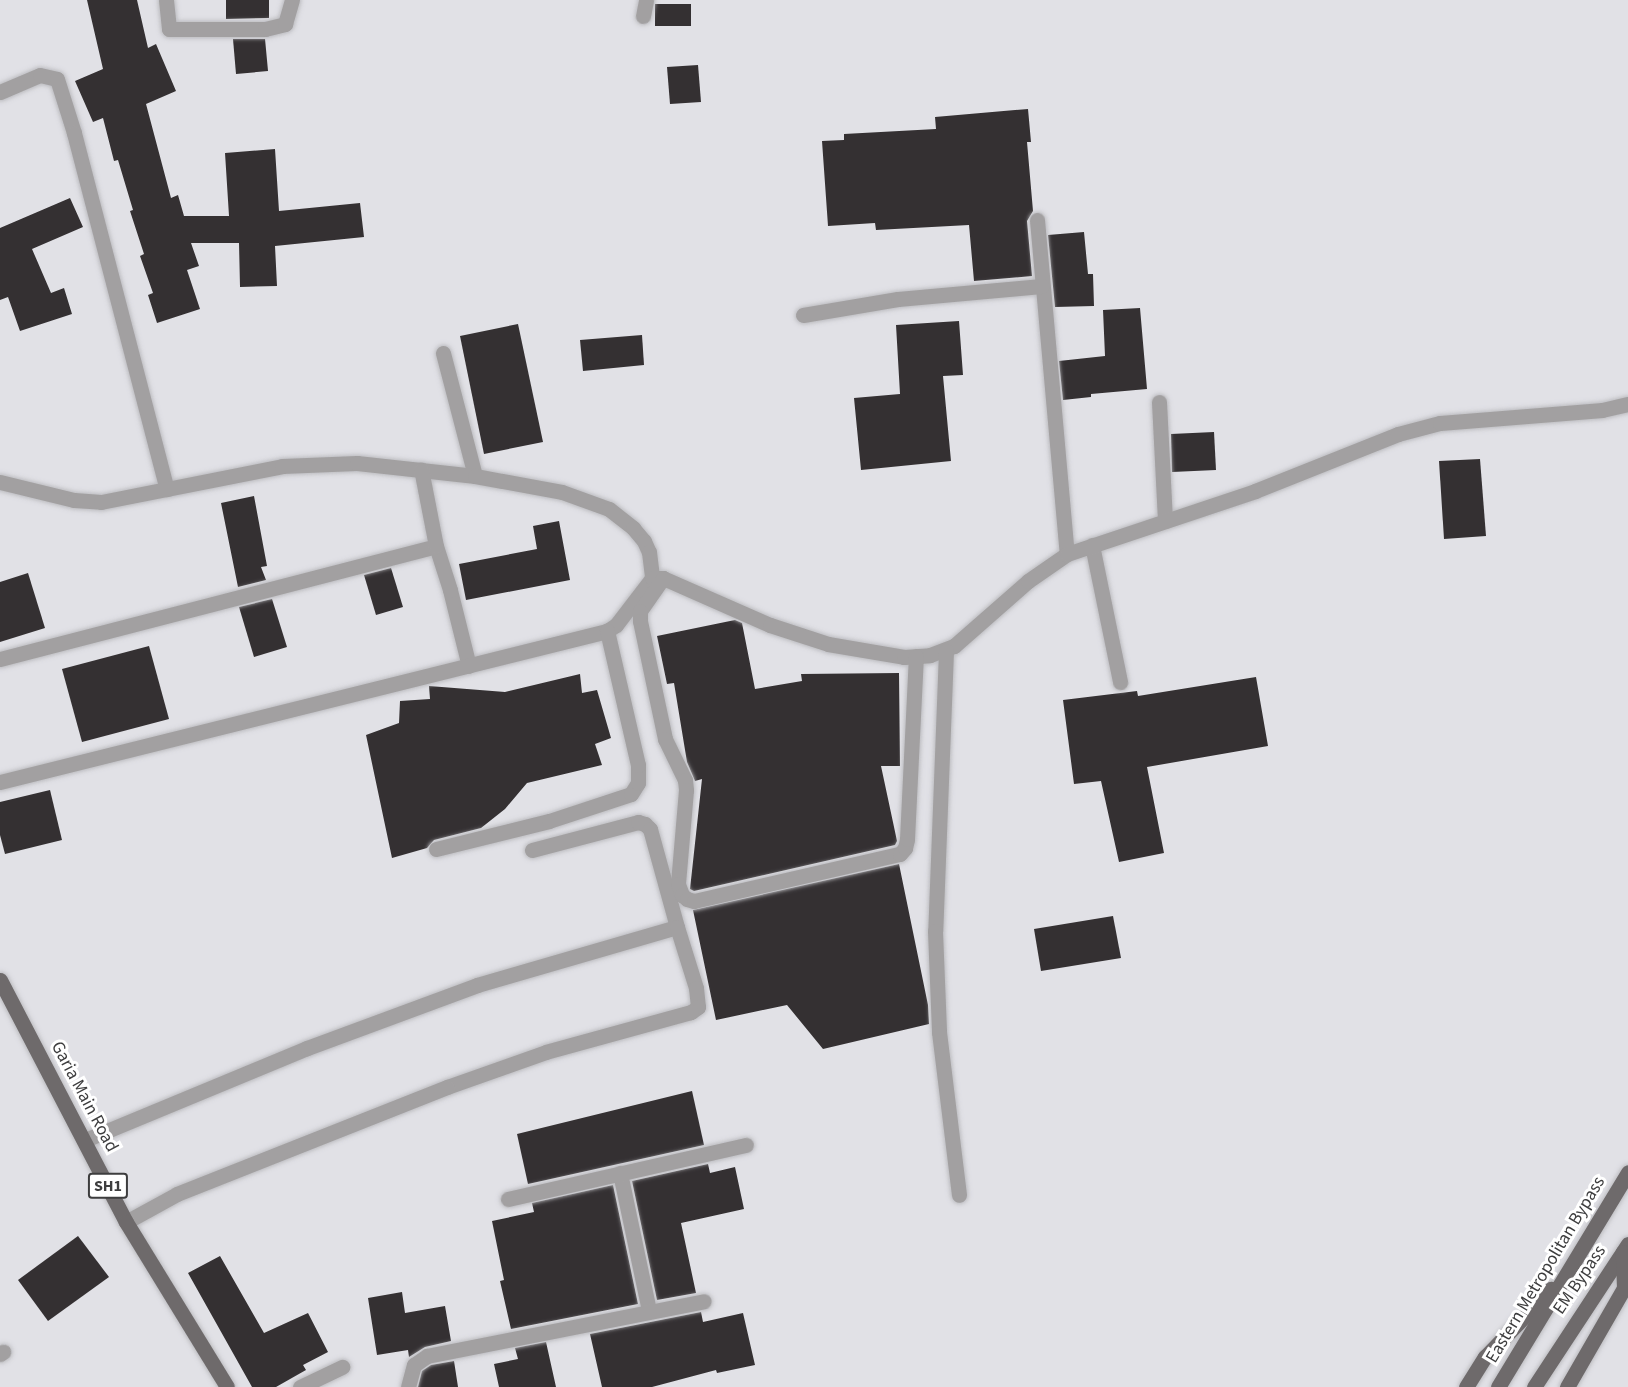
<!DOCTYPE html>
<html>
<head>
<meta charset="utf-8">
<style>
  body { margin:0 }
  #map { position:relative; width:1628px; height:1387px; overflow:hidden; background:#e1e1e6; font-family:"Source Sans 3",sans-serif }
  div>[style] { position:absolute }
  .building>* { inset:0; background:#343032 }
  .roads { filter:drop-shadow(0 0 2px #bdbdc1) drop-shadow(0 0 2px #bdbdc1) }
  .lane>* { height:15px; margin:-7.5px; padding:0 7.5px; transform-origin:7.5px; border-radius:7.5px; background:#a2a0a1 }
  .street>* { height:15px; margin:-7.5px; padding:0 7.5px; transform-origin:7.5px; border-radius:7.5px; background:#a2a0a1 }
  .primary>* { height:15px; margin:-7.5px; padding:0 7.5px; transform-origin:7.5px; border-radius:7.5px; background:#6e6a6b }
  span { translate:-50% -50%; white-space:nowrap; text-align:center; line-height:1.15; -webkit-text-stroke:6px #fff; paint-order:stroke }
  .shield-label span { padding:2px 4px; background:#fff; border:2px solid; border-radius:4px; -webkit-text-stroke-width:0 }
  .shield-label { font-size:16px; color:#3d3d3e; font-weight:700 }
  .street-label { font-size:18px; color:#3d3d3e }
</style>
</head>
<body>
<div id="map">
  <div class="building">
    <div style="clip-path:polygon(87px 0,137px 0,148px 48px,156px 44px,176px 91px,146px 104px,171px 198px,178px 195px,184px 216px,229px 216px,225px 153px,275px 149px,279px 211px,360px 203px,364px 237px,275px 246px,277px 286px,240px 287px,239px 243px,191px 243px,199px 266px,187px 270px,200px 309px,157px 323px,148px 295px,153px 293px,140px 256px,144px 254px,130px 211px,133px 210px,118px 160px,114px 161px,103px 118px,93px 122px,75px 81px,103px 69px)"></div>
    <div style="clip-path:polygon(226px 0,269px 0,269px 18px,226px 19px)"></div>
    <div style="clip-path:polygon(655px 4px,691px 4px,691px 26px,655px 26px)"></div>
    <div style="clip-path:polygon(233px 39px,265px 39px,268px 71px,236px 74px)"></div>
    <div style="clip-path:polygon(698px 65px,701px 102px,670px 104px,667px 67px)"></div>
    <div style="clip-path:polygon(1028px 109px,1031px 142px,1027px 142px,1033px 211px,1027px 221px,1032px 276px,974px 281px,969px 225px,876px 230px,875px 223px,828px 226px,822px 141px,844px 140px,844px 134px,936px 129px,935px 117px)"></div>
    <div style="clip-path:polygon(70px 198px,83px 227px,32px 249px,51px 293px,64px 288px,72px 314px,20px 331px,8px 297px,0 300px,0 228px)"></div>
    <div style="clip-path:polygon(1084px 232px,1088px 274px,1093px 274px,1094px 306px,1055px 307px,1048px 235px)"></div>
    <div style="clip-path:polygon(1140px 308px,1147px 389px,1091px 394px,1091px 397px,1063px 400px,1059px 361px,1105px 356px,1103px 310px)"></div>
    <div style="clip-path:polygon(959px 321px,963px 375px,943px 376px,951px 461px,861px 470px,854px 398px,900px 394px,896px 325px)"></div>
    <div style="clip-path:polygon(518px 324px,543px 442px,484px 454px,460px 336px)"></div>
    <div style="clip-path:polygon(642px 335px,644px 365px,583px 371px,580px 340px)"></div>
    <div style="clip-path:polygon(1214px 432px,1216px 470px,1172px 472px,1171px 434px)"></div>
    <div style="clip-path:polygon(1480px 459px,1486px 536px,1444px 539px,1439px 461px)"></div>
    <div style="clip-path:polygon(254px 496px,267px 566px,261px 567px,266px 580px,238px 587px,221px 503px)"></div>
    <div style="clip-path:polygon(559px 521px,570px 580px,466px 600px,459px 564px,537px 549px,533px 526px)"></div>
    <div style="clip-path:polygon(391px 568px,403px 607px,376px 615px,364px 575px)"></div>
    <div style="clip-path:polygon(28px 573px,45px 628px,0 642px,0 582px)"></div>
    <div style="clip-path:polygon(272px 599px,287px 647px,254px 657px,239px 607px)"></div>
    <div style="clip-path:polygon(735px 620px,742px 623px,755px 689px,802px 681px,801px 674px,899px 673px,900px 766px,881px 766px,897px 841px,895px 845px,694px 891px,690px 889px,702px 779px,695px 781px,687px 762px,674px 683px,667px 684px,657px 636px)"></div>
    <div style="clip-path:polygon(149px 646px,169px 719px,82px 742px,62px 669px)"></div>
    <div style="clip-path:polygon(580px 674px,582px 693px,597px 690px,611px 738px,595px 744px,602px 765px,527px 783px,505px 809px,481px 828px,434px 840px,427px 848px,392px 858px,366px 735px,399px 723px,400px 701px,430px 699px,429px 686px,505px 692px)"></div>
    <div style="clip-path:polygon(1256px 677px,1268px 746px,1147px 767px,1164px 853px,1119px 862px,1101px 781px,1074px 784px,1063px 700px,1137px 691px,1138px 696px)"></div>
    <div style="clip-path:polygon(50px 790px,62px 840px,5px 854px,0 835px,0 802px)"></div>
    <div style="clip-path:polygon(899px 864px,928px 1005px,929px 1024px,823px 1049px,787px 1005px,716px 1020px,693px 910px)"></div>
    <div style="clip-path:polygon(1113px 916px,1121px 958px,1041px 971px,1034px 929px)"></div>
    <div style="clip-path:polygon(692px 1091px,704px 1145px,528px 1184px,517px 1134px)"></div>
    <div style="clip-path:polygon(708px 1164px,710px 1173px,735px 1167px,744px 1209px,681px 1223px,696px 1293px,657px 1300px,632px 1181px)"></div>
    <div style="clip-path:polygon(613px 1185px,638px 1304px,511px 1329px,500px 1281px,504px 1280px,492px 1221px,534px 1212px,532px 1203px)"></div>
    <div style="clip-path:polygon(78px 1236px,109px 1277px,48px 1321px,18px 1280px)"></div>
    <div style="clip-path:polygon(220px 1256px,264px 1333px,308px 1313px,328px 1352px,303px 1365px,306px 1370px,276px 1387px,252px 1387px,188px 1273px)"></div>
    <div style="clip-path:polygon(402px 1292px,405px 1313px,445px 1306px,451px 1341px,425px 1347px,409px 1357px,408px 1350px,377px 1355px,368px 1298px)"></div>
    <div style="clip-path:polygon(701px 1312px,703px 1322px,743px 1313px,755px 1365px,717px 1373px,716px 1370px,652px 1387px,602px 1387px,590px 1334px)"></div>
    <div style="clip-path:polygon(546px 1342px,556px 1387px,499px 1387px,494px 1364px,518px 1359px,515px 1348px)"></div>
    <div style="clip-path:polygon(454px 1361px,458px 1387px,418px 1387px,422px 1371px,431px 1365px)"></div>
  </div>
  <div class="roads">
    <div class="lane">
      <div style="left:443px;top:353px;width:127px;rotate:75.4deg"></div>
      <div style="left:1092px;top:545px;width:140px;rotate:78.4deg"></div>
      <div style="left:450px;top:590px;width:78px;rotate:76deg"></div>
      <div style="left:0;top:782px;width:625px;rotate:-13.97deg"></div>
      <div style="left:607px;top:631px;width:11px;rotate:-34deg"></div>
      <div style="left:616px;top:625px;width:59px;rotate:-52.5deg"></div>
      <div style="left:436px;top:849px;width:116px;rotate:-13.9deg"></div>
      <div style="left:549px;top:821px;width:86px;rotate:-18.2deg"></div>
      <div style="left:631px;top:794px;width:13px;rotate:-58deg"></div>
      <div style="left:638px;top:783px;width:18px;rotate:-90deg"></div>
      <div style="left:638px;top:765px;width:138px;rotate:-103deg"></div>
      <div style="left:532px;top:850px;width:110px;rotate:-14.8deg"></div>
      <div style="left:638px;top:822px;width:7px;rotate:16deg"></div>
      <div style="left:645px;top:824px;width:7px;rotate:45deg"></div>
      <div style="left:650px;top:829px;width:102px;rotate:74.6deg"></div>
      <div style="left:85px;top:1140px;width:240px;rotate:-22.5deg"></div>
      <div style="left:307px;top:1048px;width:181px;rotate:-20.3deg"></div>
      <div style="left:477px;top:985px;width:208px;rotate:-16.2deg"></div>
      <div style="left:677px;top:927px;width:64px;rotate:72.7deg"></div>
      <div style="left:696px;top:988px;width:19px;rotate:84deg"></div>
      <div style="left:698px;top:1007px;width:9px;rotate:144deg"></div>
      <div style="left:691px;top:1012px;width:150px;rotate:164.6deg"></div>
      <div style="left:546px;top:1052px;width:105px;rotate:160.5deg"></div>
      <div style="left:447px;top:1087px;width:290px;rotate:158.4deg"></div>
      <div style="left:177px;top:1194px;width:58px;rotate:151.2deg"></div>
    </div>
    <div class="street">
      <div style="left:166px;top:0;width:29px;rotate:84deg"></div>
      <div style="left:169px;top:29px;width:96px"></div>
      <div style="left:265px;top:29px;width:21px;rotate:-14deg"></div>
      <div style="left:285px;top:24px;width:25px;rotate:-74deg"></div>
      <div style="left:643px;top:16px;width:16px;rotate:-79deg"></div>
      <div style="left:0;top:92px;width:43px;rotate:-23deg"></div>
      <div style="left:40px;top:75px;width:17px;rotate:13deg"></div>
      <div style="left:57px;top:79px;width:57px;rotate:72.5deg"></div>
      <div style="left:74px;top:133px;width:368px;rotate:75.4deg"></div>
      <div style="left:1037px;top:220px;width:335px;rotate:84.9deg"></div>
      <div style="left:803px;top:315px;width:96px;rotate:-9.6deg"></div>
      <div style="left:898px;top:299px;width:144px;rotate:-5.2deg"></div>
      <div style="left:1159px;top:402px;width:119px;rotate:87.1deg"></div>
      <div style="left:0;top:482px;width:76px;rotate:13.7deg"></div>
      <div style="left:74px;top:500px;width:27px;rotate:4deg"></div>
      <div style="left:101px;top:502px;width:185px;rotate:-11.2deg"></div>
      <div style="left:282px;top:466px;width:75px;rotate:-2.3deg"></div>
      <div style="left:357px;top:463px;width:119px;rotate:6.3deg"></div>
      <div style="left:475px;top:476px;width:88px;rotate:10.4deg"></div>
      <div style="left:562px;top:492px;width:50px;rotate:19.9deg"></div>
      <div style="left:609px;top:509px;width:31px;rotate:38deg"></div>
      <div style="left:633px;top:528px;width:17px;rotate:50deg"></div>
      <div style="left:644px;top:541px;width:12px;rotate:66deg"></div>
      <div style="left:649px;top:552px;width:26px;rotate:83deg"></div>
      <div style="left:652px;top:578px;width:11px"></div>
      <div style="left:663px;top:578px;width:117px;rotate:23.7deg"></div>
      <div style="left:770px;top:625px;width:61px;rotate:18.1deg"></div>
      <div style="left:828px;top:644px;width:77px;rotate:9.7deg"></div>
      <div style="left:904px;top:657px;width:26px;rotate:-4deg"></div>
      <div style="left:930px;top:655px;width:26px;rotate:-21deg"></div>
      <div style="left:954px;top:646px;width:98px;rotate:-41.3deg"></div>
      <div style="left:1028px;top:581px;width:47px;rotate:-34.7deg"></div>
      <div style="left:1067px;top:554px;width:198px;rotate:-18.5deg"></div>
      <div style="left:1255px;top:491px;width:154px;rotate:-21.7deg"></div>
      <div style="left:1398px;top:434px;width:43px;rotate:-14.7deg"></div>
      <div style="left:1440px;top:423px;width:163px;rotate:-4.6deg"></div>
      <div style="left:1602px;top:410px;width:27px;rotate:-13deg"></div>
      <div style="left:436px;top:546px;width:46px;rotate:72.3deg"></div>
      <div style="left:663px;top:578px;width:40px;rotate:124.9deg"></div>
      <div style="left:640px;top:611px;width:10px;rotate:90deg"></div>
      <div style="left:640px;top:621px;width:121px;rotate:78deg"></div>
      <div style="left:665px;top:739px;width:46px;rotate:64deg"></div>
      <div style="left:685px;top:780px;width:10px;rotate:84deg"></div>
      <div style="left:686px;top:790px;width:94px;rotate:94.9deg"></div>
      <div style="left:678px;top:884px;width:12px;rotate:70deg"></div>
      <div style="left:682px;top:895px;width:6px;rotate:39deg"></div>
      <div style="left:687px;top:899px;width:7px;rotate:16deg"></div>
      <div style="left:694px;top:901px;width:211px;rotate:-12.9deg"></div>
      <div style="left:900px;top:854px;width:8px;rotate:-50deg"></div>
      <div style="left:905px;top:848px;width:9px;rotate:-77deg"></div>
      <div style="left:907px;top:839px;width:183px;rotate:-87.2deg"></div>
      <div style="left:946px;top:651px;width:280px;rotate:92.2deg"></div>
      <div style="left:935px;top:931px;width:101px;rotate:87.7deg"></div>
      <div style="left:939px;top:1032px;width:164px;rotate:83deg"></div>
      <div style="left:0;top:659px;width:450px;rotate:-14.5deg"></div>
      <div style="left:436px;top:546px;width:78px;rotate:-101deg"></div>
      <div style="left:620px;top:1173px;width:141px;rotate:78.1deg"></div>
      <div style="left:508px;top:1199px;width:244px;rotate:-12.8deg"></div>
      <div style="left:0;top:1354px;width:4px;rotate:-34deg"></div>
      <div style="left:300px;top:1387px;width:47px;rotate:-25.5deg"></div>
      <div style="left:408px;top:1387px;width:23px;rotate:-75deg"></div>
      <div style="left:414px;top:1365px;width:16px;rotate:-35deg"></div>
      <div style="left:427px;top:1356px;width:282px;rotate:-11.2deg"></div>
    </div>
    <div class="primary">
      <div style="left:0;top:980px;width:273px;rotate:62.5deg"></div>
      <div style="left:126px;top:1222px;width:193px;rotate:58.5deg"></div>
      <div style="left:1466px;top:1387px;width:36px;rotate:-58deg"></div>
      <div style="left:1485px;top:1357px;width:95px;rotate:-45.9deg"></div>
      <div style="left:1498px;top:1387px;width:251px;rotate:-58.8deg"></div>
      <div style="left:1534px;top:1387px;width:171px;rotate:-56.7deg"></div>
      <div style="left:1567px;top:1387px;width:114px;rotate:-60.1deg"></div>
      <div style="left:1624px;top:1288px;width:36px;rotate:-92deg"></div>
    </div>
  </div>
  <div class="shield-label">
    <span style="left:108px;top:1186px">SH1</span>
  </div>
  <div class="street-label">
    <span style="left:84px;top:1097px;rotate:62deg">Garia Main Road</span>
    <span style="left:1546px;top:1270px;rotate:-59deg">Eastern Metropolitan Bypass</span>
    <span style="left:1580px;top:1280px;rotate:-56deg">EM Bypass</span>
  </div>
</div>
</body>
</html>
